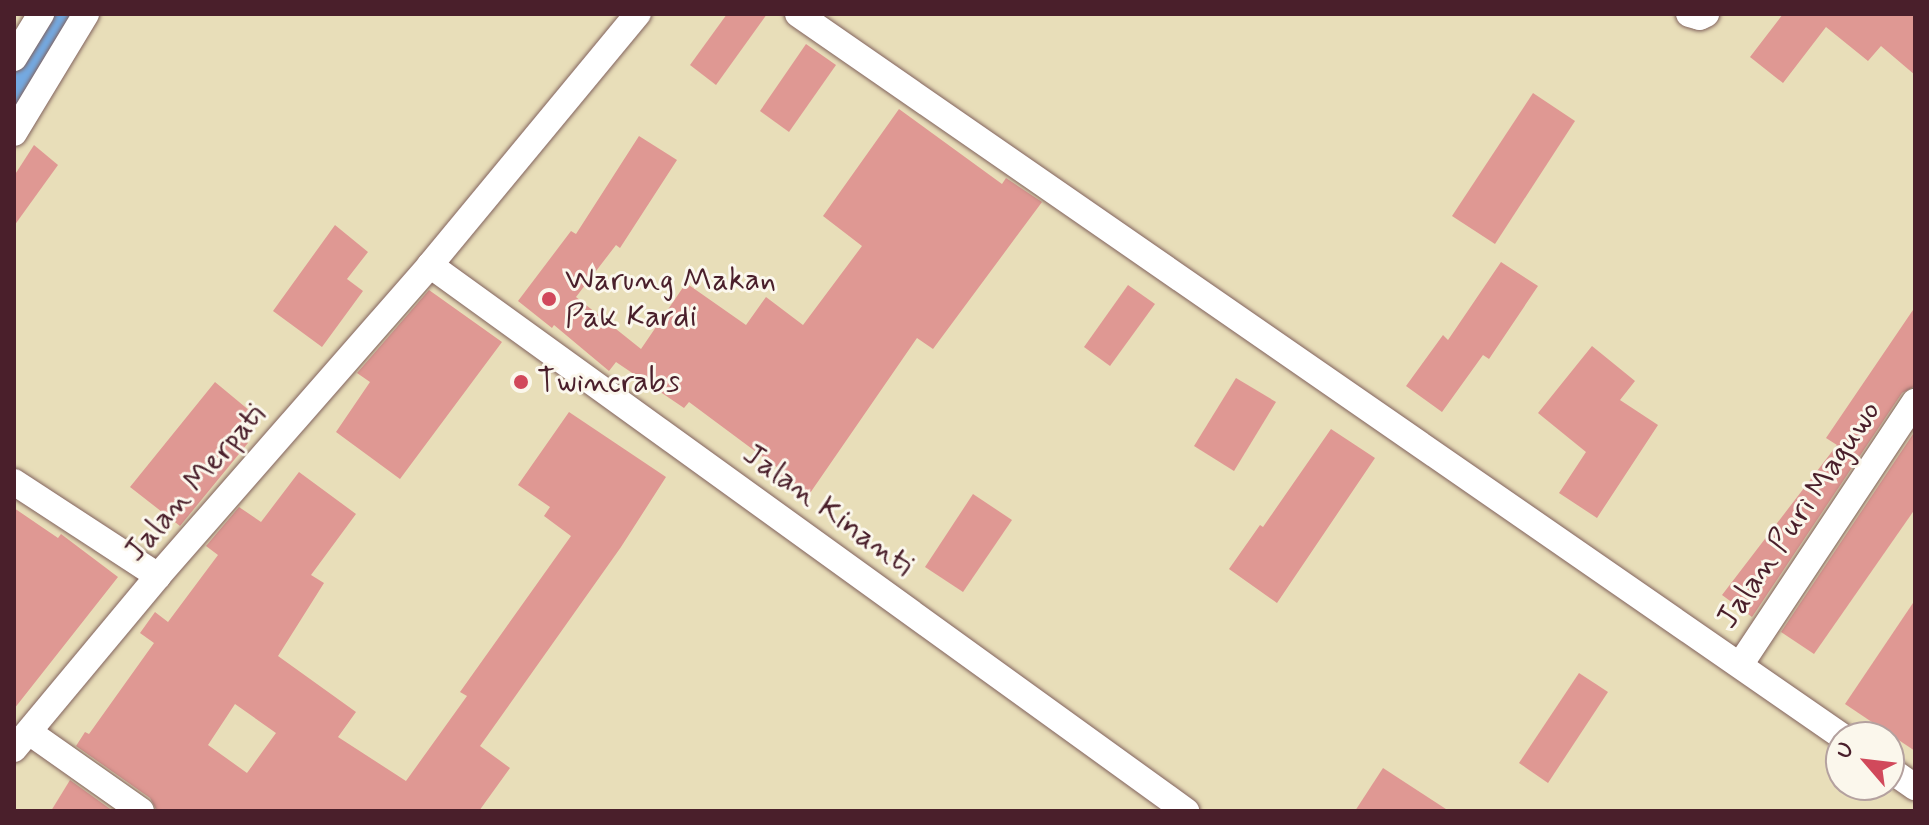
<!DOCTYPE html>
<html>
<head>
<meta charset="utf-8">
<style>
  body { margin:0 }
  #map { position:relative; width:1929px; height:825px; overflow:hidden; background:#e8deb9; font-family:Mynerve,sans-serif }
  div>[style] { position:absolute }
  .canal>* { height:32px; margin:-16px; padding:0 16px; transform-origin:16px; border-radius:16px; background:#74aae2 }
  .building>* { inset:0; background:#df9893 }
  .roads { filter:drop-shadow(0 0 2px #81625d) drop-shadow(0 0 2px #81625d) }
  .street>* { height:26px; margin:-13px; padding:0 13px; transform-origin:13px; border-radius:13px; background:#fff }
  .dots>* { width:22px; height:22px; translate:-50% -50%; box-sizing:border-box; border:4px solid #fbf7ec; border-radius:50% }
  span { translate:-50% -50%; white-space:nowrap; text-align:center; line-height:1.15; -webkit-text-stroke:6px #fbf7ec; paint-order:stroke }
  .poi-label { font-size:32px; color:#4a1f2b }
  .left { translate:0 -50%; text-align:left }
  .street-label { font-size:32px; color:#4a1f2b }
  .frame { position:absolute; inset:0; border:16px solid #4a1f2b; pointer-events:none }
  .north { position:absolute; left:1825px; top:721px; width:80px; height:80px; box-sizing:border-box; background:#fbf7ec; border:2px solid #b4a19f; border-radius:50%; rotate:298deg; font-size:22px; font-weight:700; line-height:32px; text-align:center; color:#4a1f2b }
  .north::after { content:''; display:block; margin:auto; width:28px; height:36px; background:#d1495b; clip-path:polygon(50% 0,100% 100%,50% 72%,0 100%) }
</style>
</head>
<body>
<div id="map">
  <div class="canal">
    <div style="left:14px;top:96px;width:97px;rotate:-58.1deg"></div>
  </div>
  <div class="building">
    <div style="clip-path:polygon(727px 14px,767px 14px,716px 85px,690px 65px)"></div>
    <div style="clip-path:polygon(1783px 14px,1915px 14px,1915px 75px,1881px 46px,1868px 61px,1826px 27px,1783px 83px,1750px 57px)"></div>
    <div style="clip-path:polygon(806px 44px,836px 65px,789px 132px,760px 111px)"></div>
    <div style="clip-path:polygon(1533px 93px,1575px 121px,1495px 244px,1452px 216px)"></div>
    <div style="clip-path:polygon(899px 109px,1002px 184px,1006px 178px,1042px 202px,933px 349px,917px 338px,808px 496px,779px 476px,782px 471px,689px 402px,684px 408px,616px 362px,609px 371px,554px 325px,552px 328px,518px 301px,571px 231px,576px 234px,639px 136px,677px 160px,620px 248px,616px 245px,576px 297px,641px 349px,686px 283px,746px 325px,766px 297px,803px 325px,862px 246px,823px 216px)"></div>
    <div style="clip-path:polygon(34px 145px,58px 165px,14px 226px,14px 176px)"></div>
    <div style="clip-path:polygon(335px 225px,368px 252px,347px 279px,363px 291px,322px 347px,273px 311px)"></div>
    <div style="clip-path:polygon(1501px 262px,1538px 286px,1489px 359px,1483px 355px,1442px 412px,1406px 386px,1443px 335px,1448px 340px)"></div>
    <div style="clip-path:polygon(1128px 285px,1155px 304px,1110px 366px,1084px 347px)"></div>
    <div style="clip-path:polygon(429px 290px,502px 342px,400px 479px,336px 432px,370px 382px,357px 373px)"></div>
    <div style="clip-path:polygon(1915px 307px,1915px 386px,1902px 393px,1752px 617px,1722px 595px,1837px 445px,1826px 438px)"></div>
    <div style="clip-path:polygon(1592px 346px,1635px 381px,1620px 400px,1658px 425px,1597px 518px,1559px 493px,1586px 452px,1538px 413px)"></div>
    <div style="clip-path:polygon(1236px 378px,1276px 402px,1234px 471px,1194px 446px)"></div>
    <div style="clip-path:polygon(215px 382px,256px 416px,239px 437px,248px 443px,180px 526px,130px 487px)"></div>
    <div style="clip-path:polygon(evenodd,569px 412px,666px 477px,621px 547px,480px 746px,510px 768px,479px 811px,157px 811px,150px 798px,76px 746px,85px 732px,89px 734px,154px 643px,140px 633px,155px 612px,168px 622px,218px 555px,206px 546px,239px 507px,261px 522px,299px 472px,356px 514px,311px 575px,324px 583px,278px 656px,356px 712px,338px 737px,406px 781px,467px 696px,460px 692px,571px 536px,544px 516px,550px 507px,518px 485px,569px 412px,235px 704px,276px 733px,247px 773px,208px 745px,235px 704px)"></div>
    <div style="clip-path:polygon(1331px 429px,1375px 458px,1277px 603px,1229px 569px,1260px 525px,1263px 527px)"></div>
    <div style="clip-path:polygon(1915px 431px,1915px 509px,1814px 654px,1781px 632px)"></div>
    <div style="clip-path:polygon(973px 494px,1012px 520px,963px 592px,925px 567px)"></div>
    <div style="clip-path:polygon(14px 508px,58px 538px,61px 534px,118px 577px,14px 709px)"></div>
    <div style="clip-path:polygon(1915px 600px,1915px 751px,1845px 704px)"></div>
    <div style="clip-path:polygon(1579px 673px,1608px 692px,1548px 783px,1519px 763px)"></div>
    <div style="clip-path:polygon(1383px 768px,1449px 811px,1355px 811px)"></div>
    <div style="clip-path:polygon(70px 780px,113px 811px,51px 811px)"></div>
  </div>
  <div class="roads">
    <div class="street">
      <div style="left:798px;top:14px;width:1271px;rotate:34.68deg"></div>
      <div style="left:1689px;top:14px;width:11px;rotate:15deg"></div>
      <div style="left:1700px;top:17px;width:7px;rotate:-27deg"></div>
      <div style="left:14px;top:58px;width:52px;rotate:-58.5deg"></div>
      <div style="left:14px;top:133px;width:139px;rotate:-58.8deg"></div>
      <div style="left:430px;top:265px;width:933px;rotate:35.84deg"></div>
      <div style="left:14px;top:482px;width:172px;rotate:33.1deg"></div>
      <div style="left:1740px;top:665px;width:316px;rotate:-56.4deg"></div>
      <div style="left:29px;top:732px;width:137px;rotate:35.2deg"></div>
      <div style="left:14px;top:749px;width:225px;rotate:-50.2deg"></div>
      <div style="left:158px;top:576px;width:413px;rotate:-48.8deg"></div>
      <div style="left:430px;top:265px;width:326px;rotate:-50.4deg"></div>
      <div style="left:1889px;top:769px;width:32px;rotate:35deg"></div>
    </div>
  </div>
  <div class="dots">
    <div style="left:549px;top:299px;background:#d1495b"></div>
    <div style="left:521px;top:382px;background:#d1495b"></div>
  </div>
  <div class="poi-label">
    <span class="left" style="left:565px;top:299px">Warung Makan<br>Pak Kardi</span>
    <span class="left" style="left:537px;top:382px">Twincrabs</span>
  </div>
  <div class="street-label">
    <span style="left:195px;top:483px;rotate:-49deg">Jalan Merpati</span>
    <span style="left:828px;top:510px;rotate:36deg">Jalan Kinanti</span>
    <span style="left:1799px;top:515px;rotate:-56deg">Jalan Puri Maguwo</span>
  </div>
  <div class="frame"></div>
  <div class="north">U</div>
</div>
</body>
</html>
